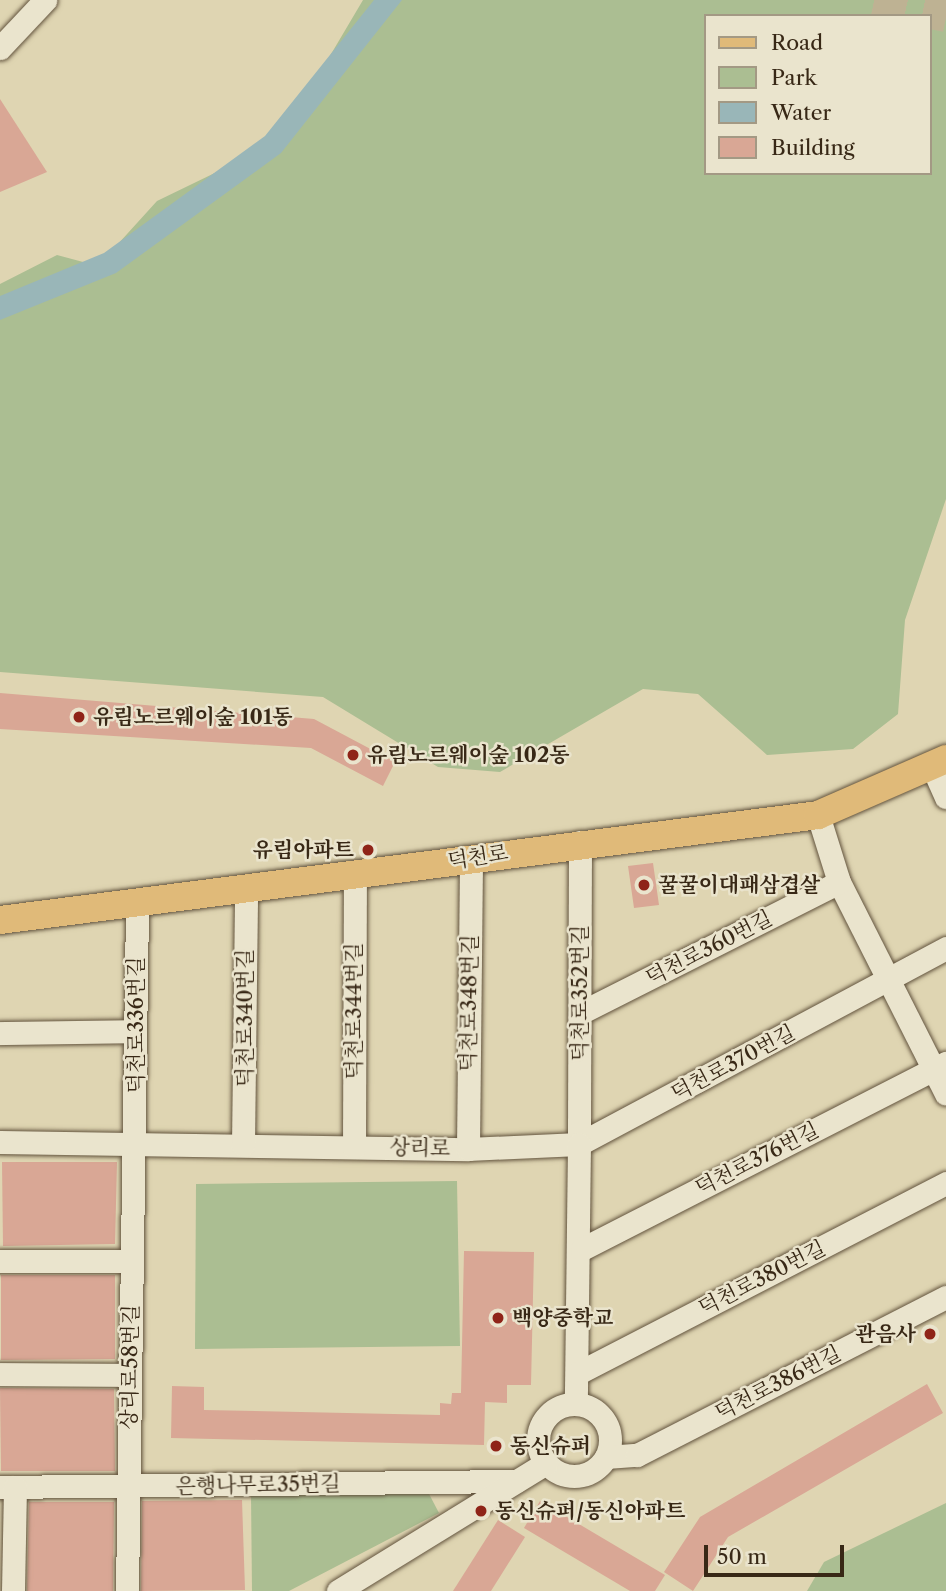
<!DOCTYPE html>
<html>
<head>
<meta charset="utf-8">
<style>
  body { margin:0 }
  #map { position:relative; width:946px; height:1591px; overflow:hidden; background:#dfd5b2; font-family:"Libre Caslon Text","Noto Serif KR",serif }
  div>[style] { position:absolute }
  .green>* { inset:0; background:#abbe92 }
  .water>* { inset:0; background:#99b6b8 }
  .building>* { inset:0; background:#d9a795 }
  .highway-tunnel>* { height:33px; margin-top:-16.5px; transform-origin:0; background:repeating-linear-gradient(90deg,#beb293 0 33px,transparent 0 50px) }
  .roads { filter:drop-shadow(0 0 2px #62533d) drop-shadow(0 0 2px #62533d) }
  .minor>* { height:23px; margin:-11.5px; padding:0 11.5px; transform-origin:11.5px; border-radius:11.5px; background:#eae4cd }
  .minor>.ring { margin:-11.5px; padding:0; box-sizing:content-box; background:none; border:23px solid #eae4cd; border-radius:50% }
  .major>* { height:28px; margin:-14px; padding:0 14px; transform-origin:14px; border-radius:14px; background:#e0ba79 }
  .dots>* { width:19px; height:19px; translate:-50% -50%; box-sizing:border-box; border:4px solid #eae4cd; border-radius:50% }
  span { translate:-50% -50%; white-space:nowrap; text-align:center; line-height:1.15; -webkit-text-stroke:5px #eae4cd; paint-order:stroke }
  .poi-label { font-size:21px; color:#382816; font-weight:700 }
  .left { translate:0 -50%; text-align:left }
  .right { translate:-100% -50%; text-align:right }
  .street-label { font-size:21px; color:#382816 }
  .legend { position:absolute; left:704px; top:14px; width:228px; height:161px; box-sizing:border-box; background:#eae4cd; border:2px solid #a39984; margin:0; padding:9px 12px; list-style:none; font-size:21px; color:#382816 }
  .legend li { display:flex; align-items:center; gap:14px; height:35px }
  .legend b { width:35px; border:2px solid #a39984 }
  .scale { position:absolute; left:704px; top:1545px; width:140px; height:32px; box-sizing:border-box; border:4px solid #382816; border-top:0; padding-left:9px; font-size:21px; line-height:24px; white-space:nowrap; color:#382816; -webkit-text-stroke:5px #eae4cd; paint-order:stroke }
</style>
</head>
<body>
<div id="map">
  <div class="green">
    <div style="clip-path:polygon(evenodd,363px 0,946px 0,946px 499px,905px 620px,898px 714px,853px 749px,767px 755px,698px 694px,643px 689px,500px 772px,438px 767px,323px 697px,0 672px,0 284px,57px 255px,98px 266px,157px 201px,279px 142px,363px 0,706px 16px,930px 16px,930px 173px,706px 173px,706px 16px)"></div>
    <div style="clip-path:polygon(457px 1181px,460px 1346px,195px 1349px,196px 1184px)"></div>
    <div style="clip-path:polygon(428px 1492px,439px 1513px,289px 1591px,252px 1591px,251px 1494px)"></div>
    <div style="clip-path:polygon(946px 1503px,946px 1591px,807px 1591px,824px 1562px)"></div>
  </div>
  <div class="water">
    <div style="clip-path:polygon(374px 0,402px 0,281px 153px,116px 273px,0 320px,0 296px,104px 253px,265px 136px)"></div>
  </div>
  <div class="building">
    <div style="clip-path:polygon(0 99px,47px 172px,0 192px)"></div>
    <div style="clip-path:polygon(0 693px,314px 719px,395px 762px,383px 786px,311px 748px,0 729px)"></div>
    <div style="clip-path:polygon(653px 863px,659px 905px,634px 908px,628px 866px)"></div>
    <div style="clip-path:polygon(2px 1162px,117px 1162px,115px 1244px,3px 1246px)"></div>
    <div style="clip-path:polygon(464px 1251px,534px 1252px,531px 1385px,507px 1385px,507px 1403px,485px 1402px,484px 1445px,171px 1438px,172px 1386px,204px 1387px,204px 1410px,440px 1415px,440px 1403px,451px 1404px,452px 1393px,461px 1393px)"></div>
    <div style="clip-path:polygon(1px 1275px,115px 1275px,115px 1359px,1px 1360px)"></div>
    <div style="clip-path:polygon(927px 1384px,943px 1413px,728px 1537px,693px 1591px,664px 1572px,700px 1517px)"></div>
    <div style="clip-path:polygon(0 1388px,114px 1389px,115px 1471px,1px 1471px)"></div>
    <div style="clip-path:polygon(242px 1500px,245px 1590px,141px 1591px,142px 1501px)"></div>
    <div style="clip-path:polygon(540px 1501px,665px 1575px,655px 1591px,630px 1591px,524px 1528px)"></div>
    <div style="clip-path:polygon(29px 1502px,114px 1502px,113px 1591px,27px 1591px)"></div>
    <div style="clip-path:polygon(498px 1520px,525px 1537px,491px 1591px,453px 1591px)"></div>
  </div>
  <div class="highway-tunnel">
    <div style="left:874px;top:0;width:74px;rotate:11.8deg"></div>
  </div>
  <div class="roads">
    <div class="minor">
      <div style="left:0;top:48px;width:66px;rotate:-46.8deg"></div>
      <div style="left:932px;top:766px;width:34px;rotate:66deg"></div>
      <div style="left:818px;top:815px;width:70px;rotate:72.6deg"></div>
      <div style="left:839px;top:882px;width:237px;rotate:63.2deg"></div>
      <div style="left:580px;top:842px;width:302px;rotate:90.2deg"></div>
      <div style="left:579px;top:1144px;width:416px;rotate:-28.1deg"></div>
      <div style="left:580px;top:1013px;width:290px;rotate:-26.8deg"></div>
      <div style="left:0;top:1033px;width:135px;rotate:-0.8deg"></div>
      <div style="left:0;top:1142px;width:468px;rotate:0.9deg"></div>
      <div style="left:468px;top:1149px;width:111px;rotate:-2.6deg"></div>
      <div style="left:579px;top:1144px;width:260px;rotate:90.7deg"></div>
      <div style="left:243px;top:1145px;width:254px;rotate:-89.3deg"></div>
      <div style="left:354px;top:1147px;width:271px;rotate:-89.8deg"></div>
      <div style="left:468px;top:1149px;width:291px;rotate:-89.4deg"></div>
      <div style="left:582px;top:1249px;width:409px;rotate:-27.1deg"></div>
      <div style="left:0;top:1261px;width:132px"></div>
      <div style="left:578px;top:1373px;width:414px;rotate:-27.3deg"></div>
      <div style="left:0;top:1374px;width:129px;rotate:0.4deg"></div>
      <div class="ring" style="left:538px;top:1404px;width:49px;height:49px"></div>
      <div style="left:606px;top:1457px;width:31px;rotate:-4deg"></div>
      <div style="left:637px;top:1455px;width:347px;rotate:-27.1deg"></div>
      <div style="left:0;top:1487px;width:516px;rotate:-0.67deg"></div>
      <div style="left:13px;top:1591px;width:104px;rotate:-88.9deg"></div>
      <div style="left:127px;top:1591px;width:685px;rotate:-89.16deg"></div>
      <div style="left:338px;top:1591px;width:244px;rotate:-31.6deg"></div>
    </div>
    <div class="major">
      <div style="left:0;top:920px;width:825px;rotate:-7.31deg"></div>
      <div style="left:818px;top:815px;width:140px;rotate:-23.6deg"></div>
    </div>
  </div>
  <div class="dots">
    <div style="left:79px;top:717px;background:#8f2418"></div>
    <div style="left:353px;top:755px;background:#8f2418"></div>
    <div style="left:368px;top:850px;background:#8f2418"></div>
    <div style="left:644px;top:885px;background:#8f2418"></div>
    <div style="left:498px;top:1318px;background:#8f2418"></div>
    <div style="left:930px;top:1334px;background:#8f2418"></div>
    <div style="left:496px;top:1446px;background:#8f2418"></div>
    <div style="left:481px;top:1511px;background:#8f2418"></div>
  </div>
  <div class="poi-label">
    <span class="left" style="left:93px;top:717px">유림노르웨이숲 101동</span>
    <span class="left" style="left:367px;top:755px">유림노르웨이숲 102동</span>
    <span class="right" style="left:354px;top:850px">유림아파트</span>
    <span class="left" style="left:658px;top:885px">꿀꿀이대패삼겹살</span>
    <span class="left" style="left:512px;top:1318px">백양중학교</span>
    <span class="right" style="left:916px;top:1334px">관음사</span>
    <span class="left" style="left:510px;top:1446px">동신슈퍼</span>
    <span class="left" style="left:495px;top:1511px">동신슈퍼/동신아파트</span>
  </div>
  <div class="street-label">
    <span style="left:478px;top:857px;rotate:-9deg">덕천로</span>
    <span style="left:709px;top:948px;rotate:-27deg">덕천로360번길</span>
    <span style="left:580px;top:993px;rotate:-90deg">덕천로352번길</span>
    <span style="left:469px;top:1003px;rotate:-89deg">덕천로348번길</span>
    <span style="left:354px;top:1011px;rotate:-90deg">덕천로344번길</span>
    <span style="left:245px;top:1018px;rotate:-90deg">덕천로340번길</span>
    <span style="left:136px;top:1025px;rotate:-90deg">덕천로336번길</span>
    <span style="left:733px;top:1063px;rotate:-28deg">덕천로370번길</span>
    <span style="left:420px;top:1148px;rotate:1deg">상리로</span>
    <span style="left:757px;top:1159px;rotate:-27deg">덕천로376번길</span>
    <span style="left:762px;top:1278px;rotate:-27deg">덕천로380번길</span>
    <span style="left:130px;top:1367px;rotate:-89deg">상리로58번길</span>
    <span style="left:778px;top:1383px;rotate:-27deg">덕천로386번길</span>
    <span style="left:258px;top:1485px;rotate:-1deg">은행나무로35번길</span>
  </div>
  <ul class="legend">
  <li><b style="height:9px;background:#e0ba79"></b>Road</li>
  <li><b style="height:19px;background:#abbe92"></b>Park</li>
  <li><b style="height:19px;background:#99b6b8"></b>Water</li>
  <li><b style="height:19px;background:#d9a795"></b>Building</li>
  </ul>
  <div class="scale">50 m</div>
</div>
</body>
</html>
